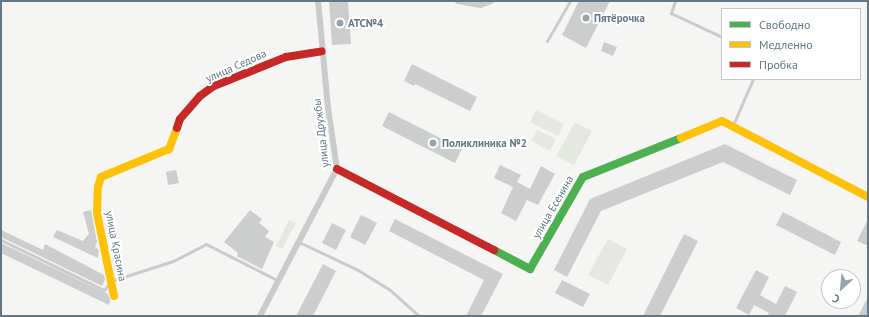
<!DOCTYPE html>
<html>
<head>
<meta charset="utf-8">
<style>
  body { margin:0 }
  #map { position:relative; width:869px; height:317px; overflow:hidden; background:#f5f5f3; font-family:"PT Sans",sans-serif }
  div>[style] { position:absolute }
  .green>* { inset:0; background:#e4e8e1 }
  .building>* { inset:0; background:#cccece }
  .lane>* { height:3px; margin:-1.5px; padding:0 1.5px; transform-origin:1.5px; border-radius:1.5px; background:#cacccc }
  .street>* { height:5.5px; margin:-2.75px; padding:0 2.75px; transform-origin:2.75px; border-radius:2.75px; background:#cacccc }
  .fast>* { height:8px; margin:-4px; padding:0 4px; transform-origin:4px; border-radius:4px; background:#4caf50 }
  .slow>* { height:8px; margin:-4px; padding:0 4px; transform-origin:4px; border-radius:4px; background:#ffc107 }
  .jam>* { height:8px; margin:-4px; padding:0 4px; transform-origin:4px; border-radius:4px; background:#c62828 }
  .dots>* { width:11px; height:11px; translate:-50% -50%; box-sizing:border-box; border:2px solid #fff; border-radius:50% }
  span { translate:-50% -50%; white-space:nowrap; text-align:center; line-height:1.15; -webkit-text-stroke:4px #fff; paint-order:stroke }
  .poi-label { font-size:11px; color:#637884; font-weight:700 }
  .left { translate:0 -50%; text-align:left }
  .street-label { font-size:11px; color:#637884 }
  .frame { position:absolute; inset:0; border:2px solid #637884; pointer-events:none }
  .legend { position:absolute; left:721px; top:8px; width:140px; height:72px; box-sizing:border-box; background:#fff; border:1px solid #c1c9ce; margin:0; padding:5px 7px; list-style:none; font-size:12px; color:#637884 }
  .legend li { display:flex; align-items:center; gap:8px; height:20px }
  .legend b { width:20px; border:1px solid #c1c9ce }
  .north { position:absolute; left:821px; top:269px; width:40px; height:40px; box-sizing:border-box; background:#fff; border:1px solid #c1c9ce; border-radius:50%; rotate:207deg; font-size:11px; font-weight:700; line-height:16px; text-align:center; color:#637884 }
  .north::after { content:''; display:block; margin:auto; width:14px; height:18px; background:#96a4ab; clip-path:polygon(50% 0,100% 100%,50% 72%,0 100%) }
</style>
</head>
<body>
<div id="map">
  <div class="green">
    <div style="clip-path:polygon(536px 110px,564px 124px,558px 136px,530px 122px)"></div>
    <div style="clip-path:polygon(575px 122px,592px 131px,574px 165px,556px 156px)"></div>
    <div style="clip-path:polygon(537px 130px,556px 139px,550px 151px,531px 141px)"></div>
    <div style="clip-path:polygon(289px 220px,296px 223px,282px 249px,276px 246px)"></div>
    <div style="clip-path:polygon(608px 239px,627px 249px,608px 285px,588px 275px)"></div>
  </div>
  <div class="building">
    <div style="clip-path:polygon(329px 1px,348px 1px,351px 44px,332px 45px)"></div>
    <div style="clip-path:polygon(579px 1px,610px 1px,586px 48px,562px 35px)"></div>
    <div style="clip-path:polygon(604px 42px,617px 47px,613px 56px,601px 51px)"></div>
    <div style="clip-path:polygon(412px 64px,477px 97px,470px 111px,415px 84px,414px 86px,404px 81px)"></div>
    <div style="clip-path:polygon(389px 112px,462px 149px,455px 163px,382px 126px)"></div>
    <div style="clip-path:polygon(725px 144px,797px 180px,790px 195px,723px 162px,601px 211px,567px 277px,554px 270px,590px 199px)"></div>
    <div style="clip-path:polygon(500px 165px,521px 175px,517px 182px,530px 189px,541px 166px,555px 174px,538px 205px,527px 200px,516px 221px,501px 213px,513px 187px,494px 178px)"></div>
    <div style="clip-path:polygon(176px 170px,179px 183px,168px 185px,166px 172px)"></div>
    <div style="clip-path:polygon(91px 210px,97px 242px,95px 247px,99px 250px,98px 258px,53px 237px,57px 230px,83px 241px,89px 234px,83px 212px)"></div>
    <div style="clip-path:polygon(250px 210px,262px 219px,259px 223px,269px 231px,265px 237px,274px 242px,262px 269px,237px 256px,238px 253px,224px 242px)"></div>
    <div style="clip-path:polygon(783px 212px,841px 242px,835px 255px,776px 225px)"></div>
    <div style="clip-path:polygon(361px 215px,377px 223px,365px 245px,350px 237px)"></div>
    <div style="clip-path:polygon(395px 219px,503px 274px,481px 316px,466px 316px,484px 280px,389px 231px)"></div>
    <div style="clip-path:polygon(868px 219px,868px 246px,857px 241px)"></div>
    <div style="clip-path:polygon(332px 223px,346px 230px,336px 250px,322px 243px)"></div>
    <div style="clip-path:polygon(1px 230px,43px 250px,45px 244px,104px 275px,105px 280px,102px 286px,1px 237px)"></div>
    <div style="clip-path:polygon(684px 234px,698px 241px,660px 316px,643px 316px)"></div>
    <div style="clip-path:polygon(1px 243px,108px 294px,110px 300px,109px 305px,1px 253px)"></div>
    <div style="clip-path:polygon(323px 264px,336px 271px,313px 316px,296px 316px)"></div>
    <div style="clip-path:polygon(756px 270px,769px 277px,760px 295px,776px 304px,785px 286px,797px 292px,785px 316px,767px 316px,769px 313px,754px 305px,749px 315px,736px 308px)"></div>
    <div style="clip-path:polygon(562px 280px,590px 294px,583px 307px,555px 293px)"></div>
    <div style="clip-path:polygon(868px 297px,868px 316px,858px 316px)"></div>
  </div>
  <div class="lane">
    <div style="left:675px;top:1px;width:13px;rotate:108deg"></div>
    <div style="left:671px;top:13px;width:56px;rotate:25.2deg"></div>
    <div style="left:547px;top:41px;width:46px;rotate:-60.1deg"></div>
    <div style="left:733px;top:125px;width:50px;rotate:-66.5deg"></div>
    <div style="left:1px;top:240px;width:114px;rotate:25.9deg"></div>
    <div style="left:104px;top:290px;width:11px;rotate:-52deg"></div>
    <div style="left:111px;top:281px;width:65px;rotate:-17.9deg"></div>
    <div style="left:173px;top:261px;width:37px;rotate:-27deg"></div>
    <div style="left:206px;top:244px;width:82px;rotate:26.9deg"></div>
    <div style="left:299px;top:242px;width:65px;rotate:25.4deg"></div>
    <div style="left:358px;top:270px;width:36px;rotate:32deg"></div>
    <div style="left:389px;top:289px;width:40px;rotate:42deg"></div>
  </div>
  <div class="street">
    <div style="left:458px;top:1px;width:23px;rotate:10deg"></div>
    <div style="left:481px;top:5px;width:11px;rotate:-22deg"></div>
    <div style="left:260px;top:316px;width:166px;rotate:-62.4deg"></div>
    <div style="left:337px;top:169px;width:62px;rotate:-98.4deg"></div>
    <div style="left:328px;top:108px;width:107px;rotate:-95.3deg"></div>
  </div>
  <div class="fast">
    <div style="left:494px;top:250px;width:41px;rotate:27.8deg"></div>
    <div style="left:530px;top:269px;width:106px;rotate:-60.1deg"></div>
    <div style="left:583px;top:177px;width:105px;rotate:-21.7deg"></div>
  </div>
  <div class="slow">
    <div style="left:681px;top:138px;width:44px;rotate:-22.5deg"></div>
    <div style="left:722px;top:121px;width:165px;rotate:27.5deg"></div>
    <div style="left:114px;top:296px;width:85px;rotate:-101.6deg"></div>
    <div style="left:97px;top:213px;width:26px;rotate:-88deg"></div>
    <div style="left:98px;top:187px;width:10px;rotate:-73deg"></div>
    <div style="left:101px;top:177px;width:74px;rotate:-22.4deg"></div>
    <div style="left:169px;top:149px;width:22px;rotate:-69deg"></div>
  </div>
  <div class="jam">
    <div style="left:177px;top:128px;width:9px;rotate:-72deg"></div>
    <div style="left:180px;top:119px;width:30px;rotate:-49deg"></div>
    <div style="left:200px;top:96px;width:17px;rotate:-36deg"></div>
    <div style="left:214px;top:86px;width:78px;rotate:-21.9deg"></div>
    <div style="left:286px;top:57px;width:36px;rotate:-9deg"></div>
    <div style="left:337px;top:169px;width:177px;rotate:27.3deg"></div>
  </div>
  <div class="dots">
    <div style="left:586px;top:18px;background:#96a4ab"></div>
    <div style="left:340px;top:23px;background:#96a4ab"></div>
    <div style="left:433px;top:143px;background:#96a4ab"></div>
  </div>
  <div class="poi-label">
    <span class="left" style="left:594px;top:18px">Пятёрочка</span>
    <span class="left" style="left:348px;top:23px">АТС№4</span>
    <span class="left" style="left:442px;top:143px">Поликлиника №2</span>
  </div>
  <div class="street-label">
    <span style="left:236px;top:66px;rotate:-24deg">улица Седова</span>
    <span style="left:321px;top:133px;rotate:-97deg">улица Дружбы</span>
    <span style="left:553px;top:207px;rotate:-60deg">улица Есенина</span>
    <span style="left:116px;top:246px;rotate:79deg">улица Красина</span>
  </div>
  <div class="frame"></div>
  <ul class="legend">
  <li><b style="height:5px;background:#4caf50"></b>Свободно</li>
  <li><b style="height:5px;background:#ffc107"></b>Медленно</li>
  <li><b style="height:5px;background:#c62828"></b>Пробка</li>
  </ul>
  <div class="north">С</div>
</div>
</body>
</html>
